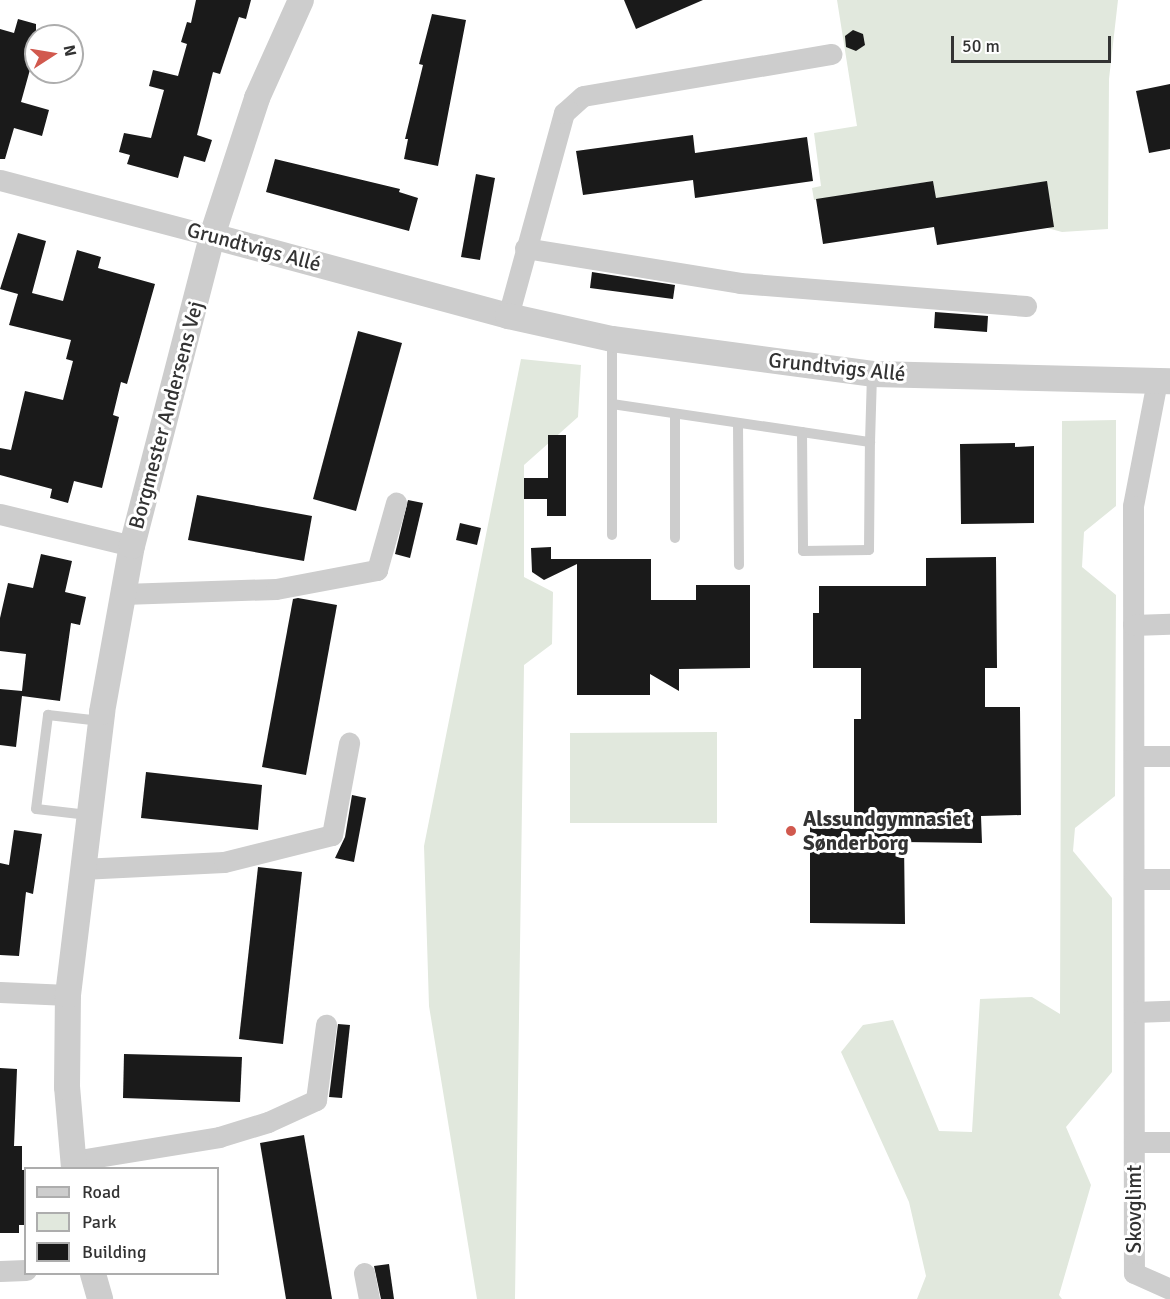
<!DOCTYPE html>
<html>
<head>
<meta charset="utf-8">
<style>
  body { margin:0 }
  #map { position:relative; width:1170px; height:1299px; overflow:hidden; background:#fff; font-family:Signika,sans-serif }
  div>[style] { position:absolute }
  .green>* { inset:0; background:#e1e8dd }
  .building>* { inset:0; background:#1a1a1a }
  .service>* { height:10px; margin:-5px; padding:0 5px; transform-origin:5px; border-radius:5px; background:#cdcdcd }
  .minor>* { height:21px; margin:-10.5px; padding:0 10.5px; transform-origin:10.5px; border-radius:10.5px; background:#cdcdcd }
  .tertiary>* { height:26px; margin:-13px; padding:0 13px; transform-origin:13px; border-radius:13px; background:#cdcdcd }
  .dots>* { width:16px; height:16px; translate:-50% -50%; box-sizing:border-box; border:3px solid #fff; border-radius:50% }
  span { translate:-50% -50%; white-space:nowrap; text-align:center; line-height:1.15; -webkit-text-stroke:6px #fff; paint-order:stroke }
  .street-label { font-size:21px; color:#333 }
  .poi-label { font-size:21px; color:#333; font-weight:700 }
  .left { translate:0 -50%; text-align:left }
  .legend { position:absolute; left:24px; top:1167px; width:195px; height:108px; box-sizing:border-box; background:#fff; border:2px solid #adadad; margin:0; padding:8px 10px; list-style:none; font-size:18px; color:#333 }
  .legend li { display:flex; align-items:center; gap:12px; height:30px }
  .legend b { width:30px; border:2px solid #adadad }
  .north { position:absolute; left:24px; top:24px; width:60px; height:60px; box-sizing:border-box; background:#fff; border:2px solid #adadad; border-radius:50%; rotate:78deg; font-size:16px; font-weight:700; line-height:24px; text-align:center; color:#333 }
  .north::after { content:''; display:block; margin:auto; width:21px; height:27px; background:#d1594e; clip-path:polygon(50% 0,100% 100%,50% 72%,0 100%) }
  .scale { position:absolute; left:951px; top:36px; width:160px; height:27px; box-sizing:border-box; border:3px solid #333; border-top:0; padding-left:8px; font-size:18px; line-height:21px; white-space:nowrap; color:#333; -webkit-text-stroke:4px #fff; paint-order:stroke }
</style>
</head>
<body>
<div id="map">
  <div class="green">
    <div style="clip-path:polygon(837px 0,1118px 0,1109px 79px,1108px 229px,1062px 232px,936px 198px,933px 181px,814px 200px,812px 188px,821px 186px,814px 133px,857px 126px)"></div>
    <div style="clip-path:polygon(521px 359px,581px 365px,578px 417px,524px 465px,524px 577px,553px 592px,552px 644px,524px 665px,515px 1299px,477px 1299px,429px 1006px,424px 846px)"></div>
    <div style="clip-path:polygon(1116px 420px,1116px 506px,1084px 532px,1082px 567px,1116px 595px,1115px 796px,1075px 828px,1073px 851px,1112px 898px,1112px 1072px,1066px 1127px,1091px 1185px,1059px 1295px,1062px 1299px,917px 1299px,926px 1276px,909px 1202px,841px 1052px,863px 1025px,893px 1020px,939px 1131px,972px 1132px,980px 999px,1032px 997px,1060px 1014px,1062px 421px)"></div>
    <div style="clip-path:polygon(717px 732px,717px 823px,570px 823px,570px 733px)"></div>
  </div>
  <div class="building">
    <div style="clip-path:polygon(196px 0,251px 0,246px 19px,239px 17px,220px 74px,213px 72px,197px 135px,212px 140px,205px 162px,184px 156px,178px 178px,127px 164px,130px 155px,119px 152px,124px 133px,151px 138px,164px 90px,149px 86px,153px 70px,178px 76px,187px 44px,181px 42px,187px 22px,191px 23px)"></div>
    <div style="clip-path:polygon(624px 0,703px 0,636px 29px)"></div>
    <div style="clip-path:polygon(432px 14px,466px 20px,438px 166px,404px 159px,408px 139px,405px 139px,423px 65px,419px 64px)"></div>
    <div style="clip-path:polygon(18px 19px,36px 24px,36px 67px,31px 66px,21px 102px,49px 110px,42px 136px,14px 128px,5px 159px,0 159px,0 29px,14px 33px)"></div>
    <div style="clip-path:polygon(853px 30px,863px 34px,865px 45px,856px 51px,846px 47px,845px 36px)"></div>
    <div style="clip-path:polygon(1170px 84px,1170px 149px,1149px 153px,1136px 91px)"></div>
    <div style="clip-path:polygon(693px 135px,695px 153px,807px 137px,813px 181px,695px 198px,693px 180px,583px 195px,576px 151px)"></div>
    <div style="clip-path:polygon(275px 159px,400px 189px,399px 192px,418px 198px,409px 231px,266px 192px)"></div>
    <div style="clip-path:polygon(476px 174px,495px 178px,480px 260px,461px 257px)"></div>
    <div style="clip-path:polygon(933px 181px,936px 198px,1047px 181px,1054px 227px,937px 245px,934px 227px,823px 244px,816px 199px)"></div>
    <div style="clip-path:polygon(18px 233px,46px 241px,32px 293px,63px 301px,77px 250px,101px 257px,98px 268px,155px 284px,127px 384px,121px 382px,113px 415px,119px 417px,102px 488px,74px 481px,68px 503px,50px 498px,52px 489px,0 475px,0 448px,11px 450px,25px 391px,63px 400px,73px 361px,66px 359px,71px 340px,9px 325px,18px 294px,0 289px)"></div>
    <div style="clip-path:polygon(592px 272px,675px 285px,673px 299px,590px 288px)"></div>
    <div style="clip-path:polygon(935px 312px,988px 316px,987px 332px,934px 328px)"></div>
    <div style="clip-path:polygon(358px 331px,402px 343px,356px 511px,313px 499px)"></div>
    <div style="clip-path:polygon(548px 435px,566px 435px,566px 516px,547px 516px,547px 499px,524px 499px,524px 478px,548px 478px)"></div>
    <div style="clip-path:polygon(1015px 443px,1015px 447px,1034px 446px,1034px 523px,961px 524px,960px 444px)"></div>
    <div style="clip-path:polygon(197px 495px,312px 516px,304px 561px,188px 540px)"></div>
    <div style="clip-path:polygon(408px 500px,423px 503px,410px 558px,395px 554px)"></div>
    <div style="clip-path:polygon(460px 523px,481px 528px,477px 545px,456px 540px)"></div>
    <div style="clip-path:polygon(551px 547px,551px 559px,651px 559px,651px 600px,696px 600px,696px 585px,750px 585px,750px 668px,679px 669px,679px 691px,650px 674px,650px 695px,577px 695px,577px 564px,544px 580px,532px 572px,531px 548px)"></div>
    <div style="clip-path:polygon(41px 554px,72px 561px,65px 592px,86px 597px,80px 625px,71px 623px,60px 701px,22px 696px,16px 747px,0 745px,0 689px,22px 691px,26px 654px,0 651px,0 618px,8px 583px,33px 588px)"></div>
    <div style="clip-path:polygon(996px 557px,997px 668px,985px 668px,985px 707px,1020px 707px,1021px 815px,981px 816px,982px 843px,904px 842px,905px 924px,810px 923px,810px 815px,854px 815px,854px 719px,861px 719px,861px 668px,813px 668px,813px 613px,819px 613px,819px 586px,926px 586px,926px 558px)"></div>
    <div style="clip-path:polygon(298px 598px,337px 605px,306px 775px,262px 767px,293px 599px)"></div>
    <div style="clip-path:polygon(146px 772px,262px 785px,258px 830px,141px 818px)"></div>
    <div style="clip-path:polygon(352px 795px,366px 798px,354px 862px,335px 858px,345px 837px)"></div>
    <div style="clip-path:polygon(14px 830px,42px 834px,33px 894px,26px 892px,19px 956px,0 955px,0 863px,9px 865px)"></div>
    <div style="clip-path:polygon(258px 867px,302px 872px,283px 1044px,239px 1039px)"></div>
    <div style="clip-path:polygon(338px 1024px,350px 1025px,342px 1098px,329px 1097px)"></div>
    <div style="clip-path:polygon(124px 1054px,242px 1057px,240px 1102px,123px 1098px)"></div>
    <div style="clip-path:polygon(0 1068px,17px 1069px,14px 1146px,22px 1146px,22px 1170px,26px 1170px,26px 1225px,19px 1225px,19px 1233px,0 1233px)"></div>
    <div style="clip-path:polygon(304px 1135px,332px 1299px,286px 1299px,260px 1143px)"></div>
    <div style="clip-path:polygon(389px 1264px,394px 1299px,381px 1299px,374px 1266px)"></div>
  </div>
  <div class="service">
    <div style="left:612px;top:339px;width:65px;rotate:90deg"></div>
    <div style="left:612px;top:404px;width:261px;rotate:8.4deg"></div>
    <div style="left:870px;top:442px;width:68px;rotate:-88.3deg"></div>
    <div style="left:612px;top:404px;width:131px;rotate:90deg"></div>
    <div style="left:738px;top:423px;width:142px;rotate:89.6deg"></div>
    <div style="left:802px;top:432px;width:119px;rotate:89.5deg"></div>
    <div style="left:803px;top:551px;width:66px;rotate:-0.9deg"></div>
    <div style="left:869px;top:550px;width:108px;rotate:-89.5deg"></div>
    <div style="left:675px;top:538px;width:124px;rotate:-90deg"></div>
    <div style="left:88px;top:815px;width:52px;rotate:-173.4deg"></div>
    <div style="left:36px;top:809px;width:95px;rotate:-82.7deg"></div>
    <div style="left:48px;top:715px;width:53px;rotate:6.5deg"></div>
  </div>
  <div class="minor">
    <div style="left:0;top:180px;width:219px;rotate:14.8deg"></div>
    <div style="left:525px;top:248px;width:218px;rotate:9.2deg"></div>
    <div style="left:740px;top:283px;width:287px;rotate:4.6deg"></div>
    <div style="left:508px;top:316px;width:211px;rotate:-74.6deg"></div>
    <div style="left:564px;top:113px;width:25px;rotate:-42deg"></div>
    <div style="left:583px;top:96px;width:252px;rotate:-9.6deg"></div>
    <div style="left:1157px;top:381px;width:127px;rotate:100.9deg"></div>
    <div style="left:1133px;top:506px;width:767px;rotate:89.93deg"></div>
    <div style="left:1134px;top:1273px;width:39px;rotate:24deg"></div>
    <div style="left:0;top:514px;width:136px;rotate:13.6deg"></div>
    <div style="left:123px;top:594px;width:153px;rotate:-1.9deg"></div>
    <div style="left:276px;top:589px;width:103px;rotate:-10.7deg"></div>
    <div style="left:377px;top:570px;width:70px;rotate:-74.2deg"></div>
    <div style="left:1133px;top:625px;width:37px;rotate:-2deg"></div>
    <div style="left:1134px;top:756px;width:36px"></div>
    <div style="left:81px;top:869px;width:143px;rotate:-2.8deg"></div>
    <div style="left:224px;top:862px;width:111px;rotate:-14deg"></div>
    <div style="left:332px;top:835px;width:94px;rotate:-79.5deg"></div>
    <div style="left:1134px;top:879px;width:36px"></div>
    <div style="left:0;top:992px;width:68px;rotate:2.5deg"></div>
    <div style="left:1134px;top:1012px;width:36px;rotate:-2deg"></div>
    <div style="left:1134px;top:1142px;width:36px"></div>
    <div style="left:73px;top:1161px;width:148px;rotate:-9.3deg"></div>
    <div style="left:219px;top:1137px;width:51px;rotate:-17deg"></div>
    <div style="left:268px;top:1122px;width:53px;rotate:-24.6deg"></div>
    <div style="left:316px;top:1100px;width:76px;rotate:-82.4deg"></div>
    <div style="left:0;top:1271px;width:26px;rotate:-2deg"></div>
    <div style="left:364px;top:1273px;width:26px;rotate:79deg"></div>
  </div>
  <div class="tertiary">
    <div style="left:212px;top:236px;width:307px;rotate:15.1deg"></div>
    <div style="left:508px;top:316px;width:107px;rotate:12.5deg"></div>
    <div style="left:612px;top:339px;width:263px;rotate:7.6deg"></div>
    <div style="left:873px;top:374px;width:297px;rotate:1.4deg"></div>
    <div style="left:74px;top:1168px;width:81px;rotate:-94.9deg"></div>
    <div style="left:67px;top:1087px;width:92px;rotate:-89.4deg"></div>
    <div style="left:68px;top:995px;width:285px;rotate:-83.1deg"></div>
    <div style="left:102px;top:712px;width:169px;rotate:-79.8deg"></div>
    <div style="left:132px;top:546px;width:320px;rotate:-75.5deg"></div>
    <div style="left:212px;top:236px;width:145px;rotate:-71.9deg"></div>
    <div style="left:257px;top:98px;width:107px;rotate:-65.8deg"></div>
    <div style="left:93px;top:1274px;width:26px;rotate:74deg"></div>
  </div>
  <div class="dots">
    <div style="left:791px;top:831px;background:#d1594e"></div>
  </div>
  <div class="street-label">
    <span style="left:254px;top:247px;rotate:15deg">Grundtvigs Allé</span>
    <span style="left:837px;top:367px;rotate:6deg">Grundtvigs Allé</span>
    <span style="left:166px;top:415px;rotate:-75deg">Borgmester Andersens Vej</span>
    <span style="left:1134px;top:1209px;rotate:-90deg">Skovglimt</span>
  </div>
  <div class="poi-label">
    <span class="left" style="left:803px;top:831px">Alssundgymnasiet<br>Sønderborg</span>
  </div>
  <ul class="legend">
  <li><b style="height:8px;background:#cdcdcd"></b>Road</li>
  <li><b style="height:16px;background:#e1e8dd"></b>Park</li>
  <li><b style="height:16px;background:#1a1a1a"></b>Building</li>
  </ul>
  <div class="north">N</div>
  <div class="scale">50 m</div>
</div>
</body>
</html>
